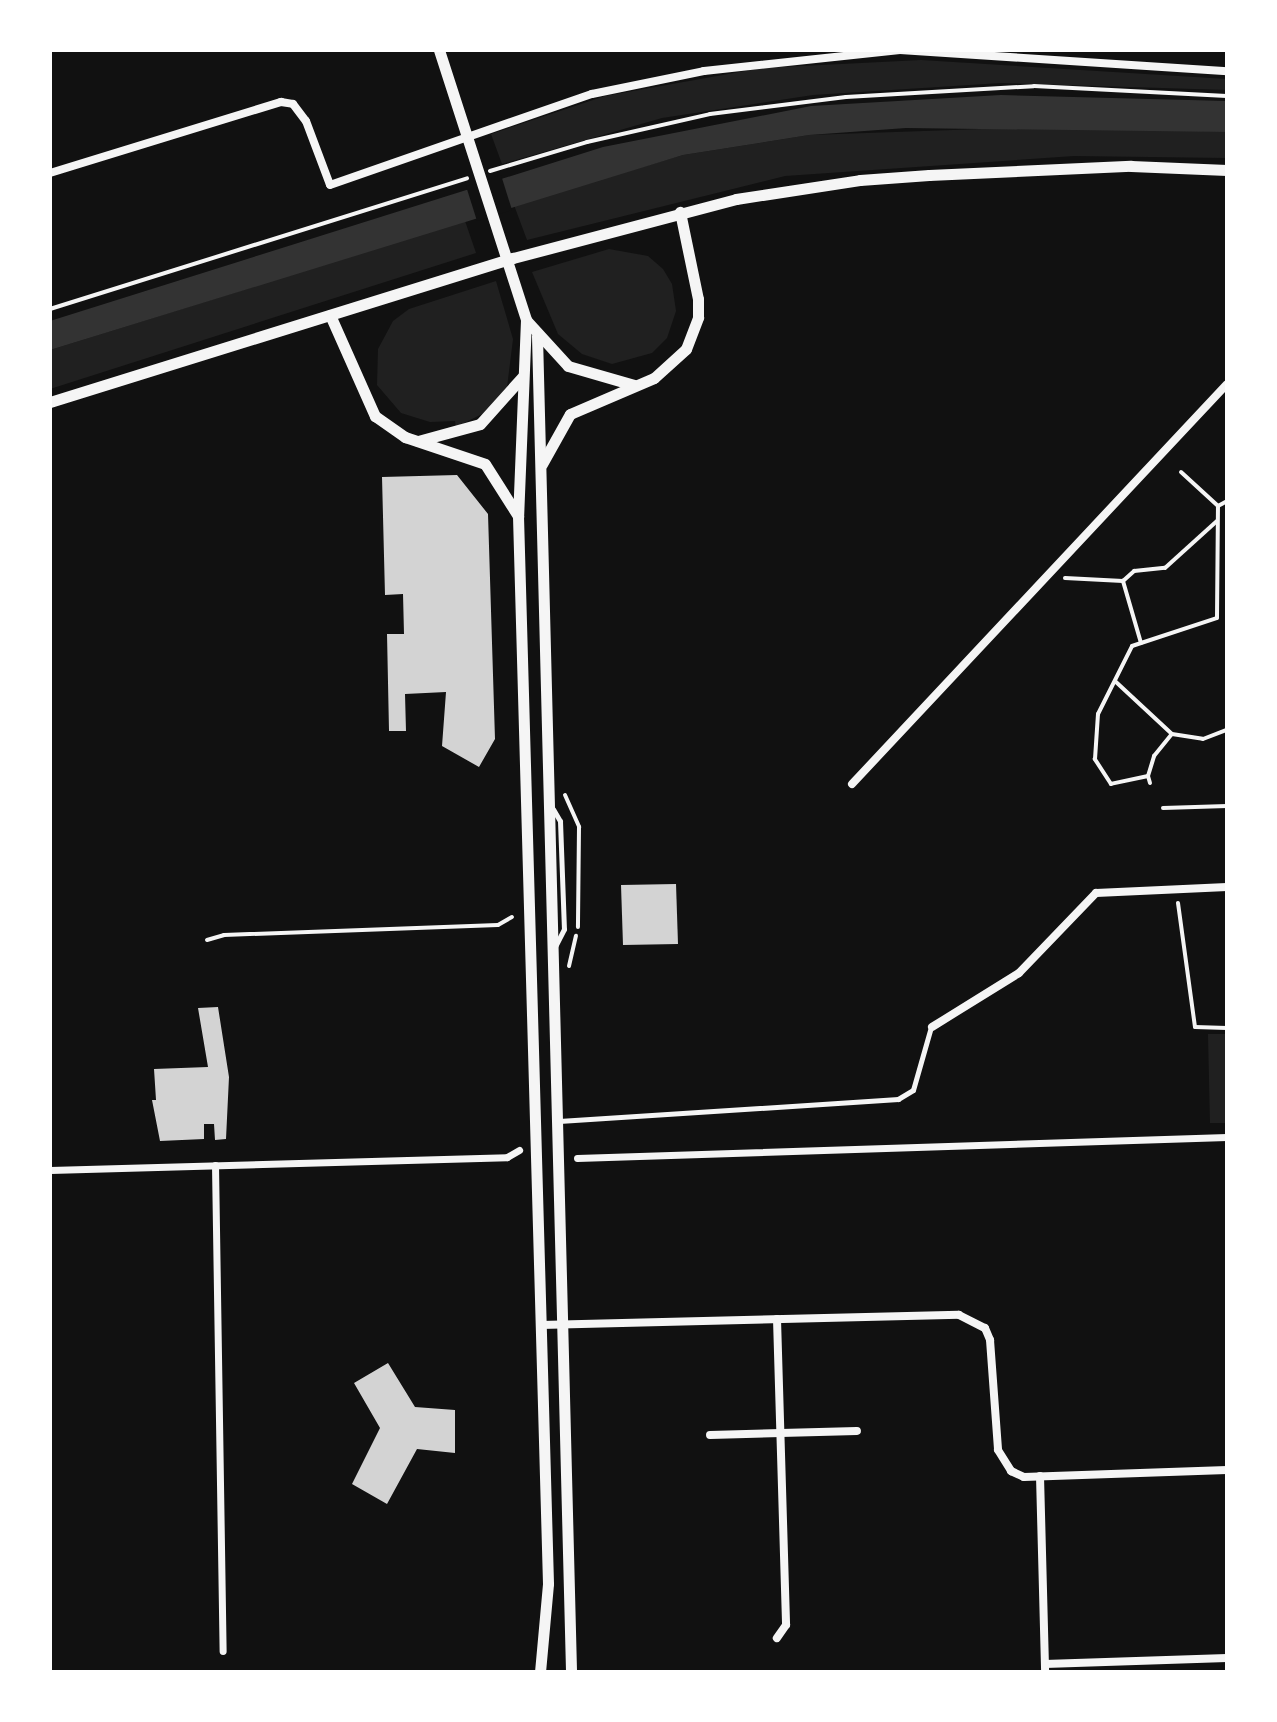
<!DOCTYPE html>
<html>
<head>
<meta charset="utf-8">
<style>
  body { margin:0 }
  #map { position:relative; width:1277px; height:1722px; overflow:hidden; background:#111; font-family:Manrope,sans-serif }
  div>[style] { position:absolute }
  .green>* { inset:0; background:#202020 }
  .water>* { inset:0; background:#333 }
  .pier>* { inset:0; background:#111 }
  .building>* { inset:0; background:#d3d3d3 }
  .path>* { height:4px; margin:-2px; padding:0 2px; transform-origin:2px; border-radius:2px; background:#f5f5f5 }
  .service>* { height:5px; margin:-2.5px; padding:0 2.5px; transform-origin:2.5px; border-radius:2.5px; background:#f5f5f5 }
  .pedestrian>* { height:7px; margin:-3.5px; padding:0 3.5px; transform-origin:3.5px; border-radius:3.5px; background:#f5f5f5 }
  .minor>* { height:8px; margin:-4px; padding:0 4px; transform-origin:4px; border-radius:4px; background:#f5f5f5 }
  .tertiary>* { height:11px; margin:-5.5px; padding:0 5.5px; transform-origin:5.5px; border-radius:5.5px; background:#f5f5f5 }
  span { translate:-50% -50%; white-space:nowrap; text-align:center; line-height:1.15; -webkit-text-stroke:8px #fff; paint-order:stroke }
  .frame { position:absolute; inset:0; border:52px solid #fff; pointer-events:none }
</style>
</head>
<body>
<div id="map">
  <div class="green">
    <div style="clip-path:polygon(921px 60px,1227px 79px,1227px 90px,1001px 83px,813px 95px,662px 118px,502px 164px,491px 134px,605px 96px,762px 68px)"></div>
    <div style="clip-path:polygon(1068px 126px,1227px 132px,1227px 158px,1074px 156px,785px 176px,527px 240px,514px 205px,683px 155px,809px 135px)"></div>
    <div style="clip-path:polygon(465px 221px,476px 253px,50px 389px,50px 350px)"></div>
    <div style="clip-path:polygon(609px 249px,648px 256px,663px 269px,672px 284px,676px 311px,667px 338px,652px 353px,612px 364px,582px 354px,558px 334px,532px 272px)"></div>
    <div style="clip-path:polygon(496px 281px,513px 339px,507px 387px,486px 412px,456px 427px,455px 421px,430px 422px,401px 413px,377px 385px,378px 349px,393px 321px,409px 309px)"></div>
    <div style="clip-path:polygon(1208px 1034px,1227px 1034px,1227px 1123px,1210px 1123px)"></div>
  </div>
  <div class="water">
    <div style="clip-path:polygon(1001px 95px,1227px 101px,1227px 132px,906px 128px,809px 135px,683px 155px,50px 350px,50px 321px,603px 147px,811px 106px)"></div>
  </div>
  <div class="pier">
    <div style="clip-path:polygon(501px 175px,512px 210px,477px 221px,466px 186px)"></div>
  </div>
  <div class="building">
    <div style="clip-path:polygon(457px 475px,488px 514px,495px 739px,479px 767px,442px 746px,446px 692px,405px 694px,406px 731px,389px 731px,387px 634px,404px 634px,403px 594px,385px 595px,382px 477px)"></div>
    <div style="clip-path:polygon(676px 884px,678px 944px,623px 945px,621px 885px)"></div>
    <div style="clip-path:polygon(218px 1007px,229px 1077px,226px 1139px,215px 1140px,214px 1124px,204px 1124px,204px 1139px,160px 1141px,152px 1100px,156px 1100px,154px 1069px,208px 1067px,198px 1008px)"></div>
    <div style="clip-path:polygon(388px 1363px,415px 1407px,455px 1410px,455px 1453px,417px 1449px,387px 1504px,352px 1484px,380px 1428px,354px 1383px)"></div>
  </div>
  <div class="path">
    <div style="left:490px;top:171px;width:101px;rotate:-16.6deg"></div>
    <div style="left:587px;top:142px;width:126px;rotate:-12.8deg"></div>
    <div style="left:710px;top:114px;width:137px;rotate:-7.1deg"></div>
    <div style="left:846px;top:97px;width:188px;rotate:-3.3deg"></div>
    <div style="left:1034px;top:86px;width:193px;rotate:3deg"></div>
    <div style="left:50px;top:309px;width:437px;rotate:-17.4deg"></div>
    <div style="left:1181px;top:472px;width:50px;rotate:42.6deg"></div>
    <div style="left:1218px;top:506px;width:10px;rotate:-29deg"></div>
    <div style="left:1065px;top:578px;width:58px;rotate:3deg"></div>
    <div style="left:1141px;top:643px;width:65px;rotate:-106.2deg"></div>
    <div style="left:1123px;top:581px;width:15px;rotate:-42deg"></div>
    <div style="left:1134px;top:571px;width:31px;rotate:-6deg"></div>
    <div style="left:1165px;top:568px;width:70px;rotate:-42.1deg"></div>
    <div style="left:1116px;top:682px;width:76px;rotate:42.9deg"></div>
    <div style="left:1172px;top:734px;width:31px;rotate:9deg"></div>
    <div style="left:1203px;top:739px;width:26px;rotate:-21deg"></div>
    <div style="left:1148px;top:776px;width:21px;rotate:-73deg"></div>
    <div style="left:1154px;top:756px;width:28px;rotate:-51deg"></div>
    <div style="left:1150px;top:783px;width:7px;rotate:-106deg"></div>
    <div style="left:1148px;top:776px;width:38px;rotate:168deg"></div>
    <div style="left:1111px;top:784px;width:30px;rotate:-123deg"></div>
    <div style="left:1095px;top:759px;width:45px;rotate:-86.2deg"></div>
    <div style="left:1098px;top:714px;width:76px;rotate:-63.4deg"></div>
    <div style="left:1132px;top:646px;width:89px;rotate:-18.2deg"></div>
    <div style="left:1217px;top:618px;width:112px;rotate:-89.5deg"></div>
    <div style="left:565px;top:795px;width:35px;rotate:66deg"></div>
    <div style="left:579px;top:827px;width:100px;rotate:90.6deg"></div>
    <div style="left:1163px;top:808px;width:64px;rotate:-1.8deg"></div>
    <div style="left:1178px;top:903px;width:125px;rotate:82.2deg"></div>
    <div style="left:1195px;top:1027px;width:32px;rotate:2deg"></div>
    <div style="left:207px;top:940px;width:18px;rotate:-16deg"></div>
    <div style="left:224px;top:935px;width:274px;rotate:-2.1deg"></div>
    <div style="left:498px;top:925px;width:16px;rotate:-30deg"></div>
    <div style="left:569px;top:966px;width:31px;rotate:-77deg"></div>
  </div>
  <div class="service">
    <div style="left:553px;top:809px;width:14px;rotate:60deg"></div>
    <div style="left:560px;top:821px;width:108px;rotate:87.9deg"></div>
    <div style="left:564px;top:929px;width:20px;rotate:117deg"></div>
    <div style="left:559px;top:1121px;width:340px;rotate:-3.7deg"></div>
    <div style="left:898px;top:1099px;width:17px;rotate:-31deg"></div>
    <div style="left:913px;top:1090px;width:66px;rotate:-74.1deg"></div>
  </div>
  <div class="pedestrian">
    <div style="left:577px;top:1158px;width:650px;rotate:-1.85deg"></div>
    <div style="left:215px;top:1165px;width:486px;rotate:89.1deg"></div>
    <div style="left:50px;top:1170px;width:457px;rotate:-1.6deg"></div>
    <div style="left:507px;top:1157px;width:14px;rotate:-30deg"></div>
  </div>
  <div class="minor">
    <div style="left:50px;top:173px;width:242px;rotate:-17.1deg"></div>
    <div style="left:281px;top:102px;width:12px;rotate:9deg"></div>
    <div style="left:293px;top:104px;width:21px;rotate:53deg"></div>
    <div style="left:306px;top:121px;width:68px;rotate:69.4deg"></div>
    <div style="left:330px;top:185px;width:277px;rotate:-19.2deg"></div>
    <div style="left:592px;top:94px;width:114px;rotate:-11.6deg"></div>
    <div style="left:704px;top:71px;width:197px;rotate:-6.1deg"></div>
    <div style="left:900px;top:50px;width:328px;rotate:3.7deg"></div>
    <div style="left:852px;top:784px;width:548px;rotate:-46.85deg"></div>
    <div style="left:932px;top:1027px;width:102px;rotate:-31.8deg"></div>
    <div style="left:1019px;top:973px;width:111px;rotate:-46.1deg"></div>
    <div style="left:1096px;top:893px;width:131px;rotate:-2.6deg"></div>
    <div style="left:777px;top:1319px;width:306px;rotate:88.3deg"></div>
    <div style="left:786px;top:1625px;width:16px;rotate:125deg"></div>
    <div style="left:541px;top:1325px;width:418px;rotate:-1.4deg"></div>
    <div style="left:959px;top:1315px;width:29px;rotate:27deg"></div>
    <div style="left:985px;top:1328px;width:13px;rotate:67deg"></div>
    <div style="left:990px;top:1340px;width:110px;rotate:85.8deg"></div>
    <div style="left:998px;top:1450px;width:25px;rotate:58deg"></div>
    <div style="left:1011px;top:1471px;width:14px;rotate:25deg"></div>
    <div style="left:1024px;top:1477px;width:203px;rotate:-2deg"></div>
    <div style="left:710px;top:1435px;width:147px;rotate:-1.6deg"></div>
    <div style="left:1040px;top:1476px;width:196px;rotate:88.5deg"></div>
    <div style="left:1045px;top:1664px;width:182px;rotate:-1.9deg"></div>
  </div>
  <div class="tertiary">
    <div style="left:439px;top:50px;width:284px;rotate:72.1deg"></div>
    <div style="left:526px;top:320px;width:62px;rotate:47.6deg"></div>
    <div style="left:568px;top:366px;width:69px;rotate:16.1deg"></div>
    <div style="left:330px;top:315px;width:111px;rotate:66deg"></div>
    <div style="left:375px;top:416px;width:37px;rotate:35deg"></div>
    <div style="left:405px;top:437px;width:84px;rotate:18.6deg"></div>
    <div style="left:485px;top:464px;width:62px;rotate:57.6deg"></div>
    <div style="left:526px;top:320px;width:196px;rotate:92.3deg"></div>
    <div style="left:518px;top:516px;width:1068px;rotate:88.39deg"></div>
    <div style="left:548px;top:1584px;width:88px;rotate:95.2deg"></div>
    <div style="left:537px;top:336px;width:1336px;rotate:88.54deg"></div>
    <div style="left:50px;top:402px;width:485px;rotate:-17.3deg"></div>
    <div style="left:513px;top:258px;width:231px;rotate:-14.8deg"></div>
    <div style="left:736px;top:199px;width:125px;rotate:-8.7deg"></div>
    <div style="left:860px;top:180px;width:69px;rotate:-4.1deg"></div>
    <div style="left:929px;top:175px;width:202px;rotate:-2.6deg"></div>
    <div style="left:1131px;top:166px;width:96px;rotate:2.4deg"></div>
    <div style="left:418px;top:441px;width:64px;rotate:-15.3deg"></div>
    <div style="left:480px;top:424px;width:64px;rotate:-48.1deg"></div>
    <div style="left:542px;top:464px;width:57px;rotate:-60.8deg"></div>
    <div style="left:570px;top:414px;width:91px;rotate:-23.2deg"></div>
    <div style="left:654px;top:378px;width:43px;rotate:-42.2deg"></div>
    <div style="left:686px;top:349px;width:34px;rotate:-69deg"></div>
    <div style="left:698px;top:317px;width:18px;rotate:-90deg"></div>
    <div style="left:698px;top:299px;width:89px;rotate:-101.7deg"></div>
  </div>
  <div class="frame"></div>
</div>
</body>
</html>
